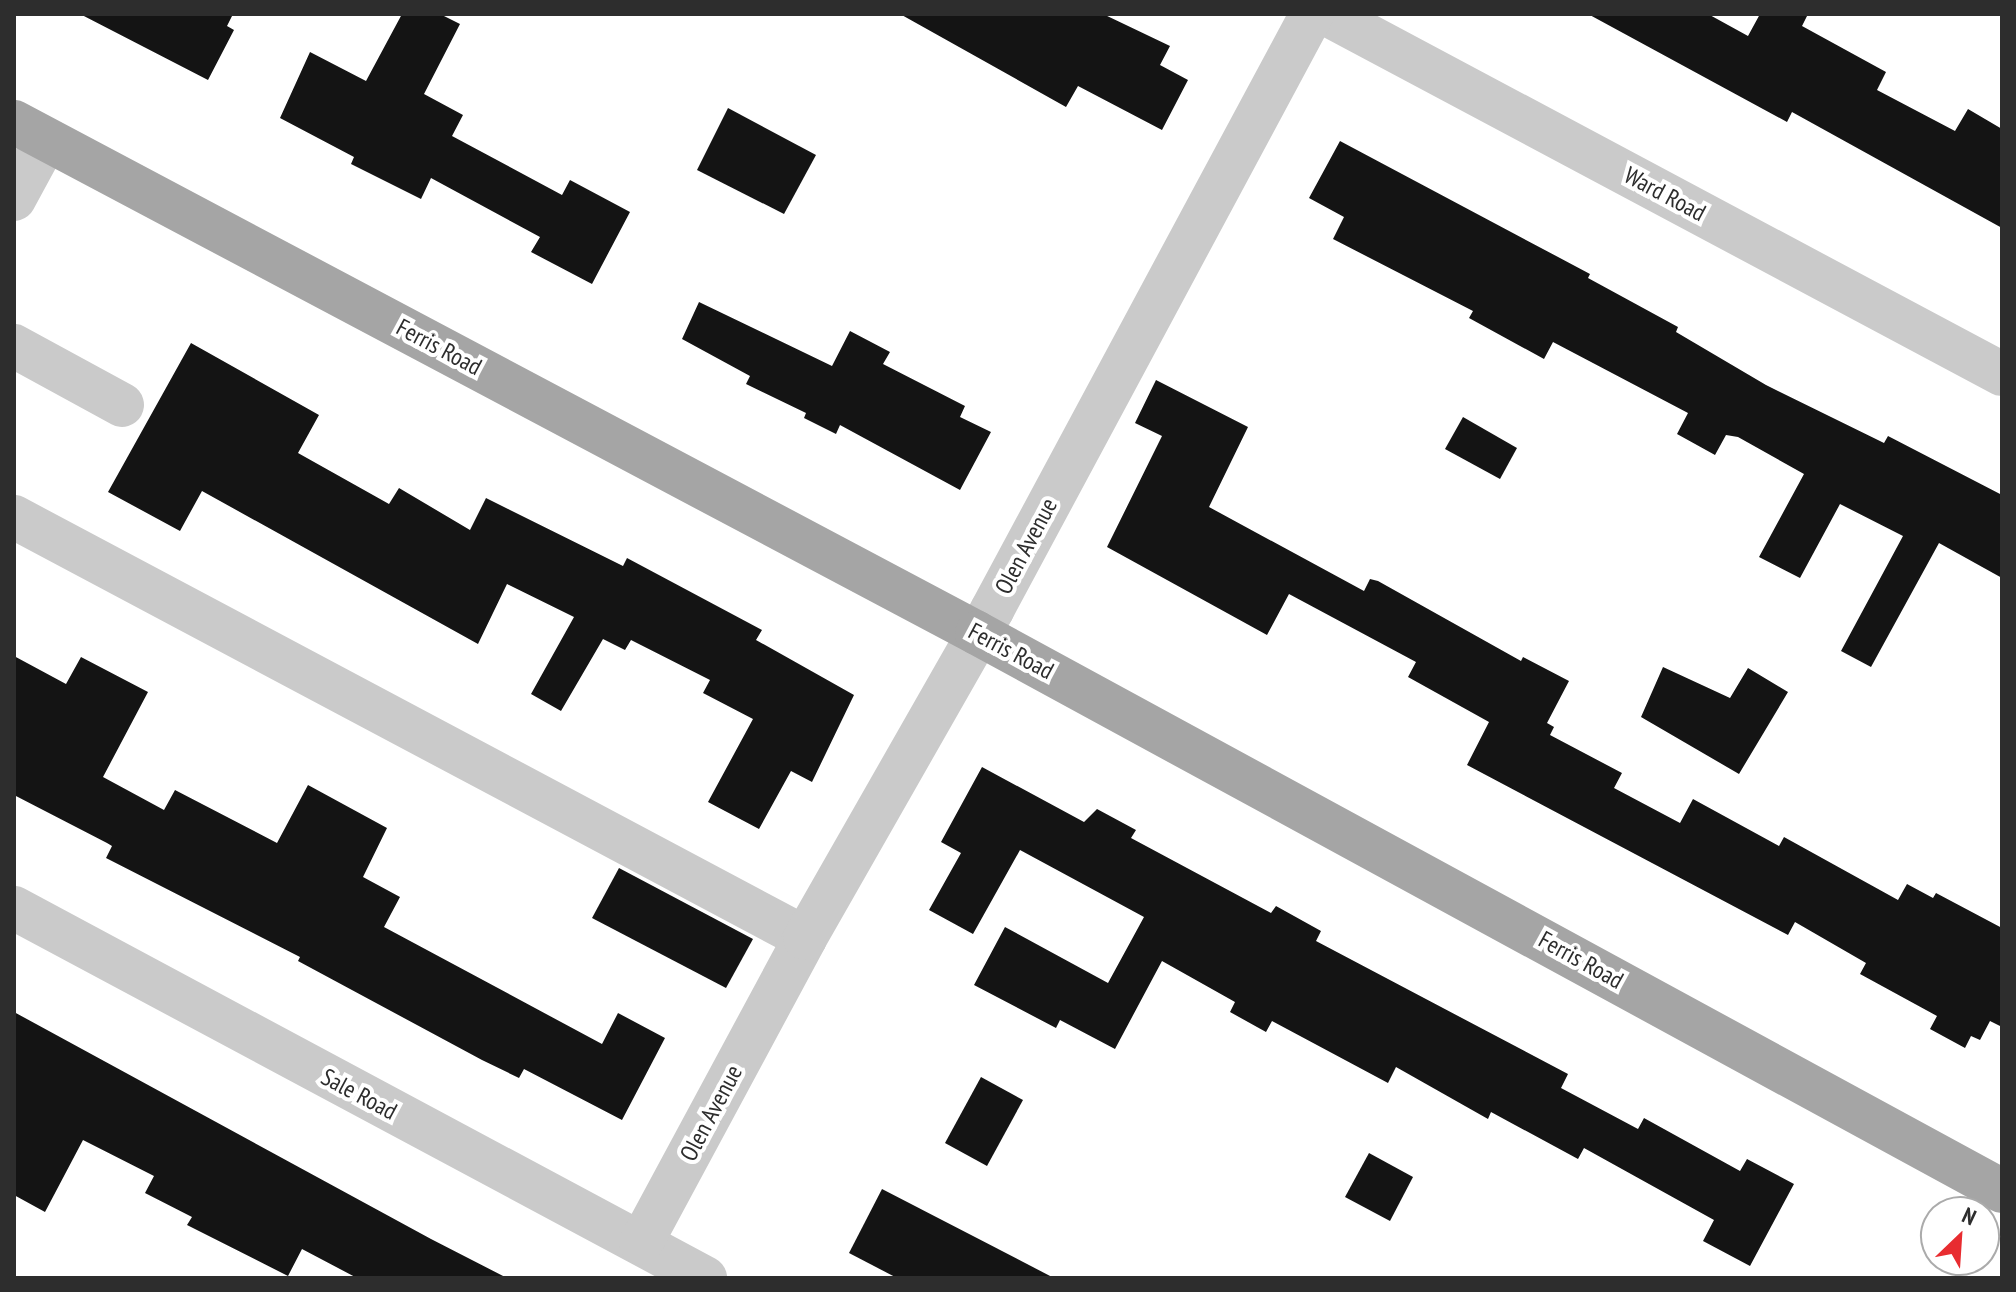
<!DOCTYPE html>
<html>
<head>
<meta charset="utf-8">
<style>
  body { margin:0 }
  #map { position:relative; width:2016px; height:1292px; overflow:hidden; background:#fff; font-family:"PT Sans Narrow",sans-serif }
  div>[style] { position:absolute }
  .building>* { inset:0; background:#141414 }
  .minor>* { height:44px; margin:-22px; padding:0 22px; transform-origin:22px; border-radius:22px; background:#cacaca }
  .major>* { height:44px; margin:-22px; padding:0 22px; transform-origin:22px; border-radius:22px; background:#a5a5a5 }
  span { translate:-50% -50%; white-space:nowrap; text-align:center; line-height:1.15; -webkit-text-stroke:8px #fff; paint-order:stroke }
  .street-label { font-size:24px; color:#2d2d2d }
  .frame { position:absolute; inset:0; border:16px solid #2d2d2d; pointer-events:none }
  .north { position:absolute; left:1920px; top:1196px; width:80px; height:80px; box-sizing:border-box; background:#fff; border:2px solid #ababab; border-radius:50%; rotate:25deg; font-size:22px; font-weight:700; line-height:32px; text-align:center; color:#2d2d2d }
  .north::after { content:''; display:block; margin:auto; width:28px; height:36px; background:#e82c30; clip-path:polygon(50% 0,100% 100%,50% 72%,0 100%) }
</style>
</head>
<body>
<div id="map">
  <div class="building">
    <div style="clip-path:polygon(80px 14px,233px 14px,227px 26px,234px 30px,208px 80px)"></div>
    <div style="clip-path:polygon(402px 14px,440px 14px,460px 24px,424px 94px,463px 115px,452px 136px,562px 195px,570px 180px,630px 212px,592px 284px,531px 252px,540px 237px,431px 178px,421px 199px,351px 164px,354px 157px,280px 118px,310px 52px,366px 81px)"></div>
    <div style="clip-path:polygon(900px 14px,1103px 14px,1170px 46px,1160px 65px,1188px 80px,1162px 130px,1078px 86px,1066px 107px)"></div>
    <div style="clip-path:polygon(1588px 14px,1708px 14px,1748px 36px,1760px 14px,1808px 14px,1802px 26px,1886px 72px,1877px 90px,1955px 131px,1968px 109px,2002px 129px,2002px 228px,1792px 112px,1787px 122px)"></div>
    <div style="clip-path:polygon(728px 108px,816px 155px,784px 214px,697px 170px)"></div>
    <div style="clip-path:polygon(1340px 141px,1590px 274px,1588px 278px,1678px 327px,1676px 332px,1766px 385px,1884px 443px,1888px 436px,2002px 495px,2002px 578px,1939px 543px,1871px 667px,1841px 651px,1903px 536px,1840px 504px,1800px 578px,1759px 557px,1804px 474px,1738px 437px,1726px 435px,1715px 455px,1677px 434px,1688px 413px,1553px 342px,1544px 359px,1469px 318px,1473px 311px,1333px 239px,1344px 217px,1309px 198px)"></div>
    <div style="clip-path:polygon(699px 302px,832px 366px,850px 331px,890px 352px,883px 364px,965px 406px,960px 417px,991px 432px,960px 490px,840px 425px,836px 434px,804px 418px,806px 413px,746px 384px,750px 376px,682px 339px)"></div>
    <div style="clip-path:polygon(191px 343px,319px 415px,298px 453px,389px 504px,399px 488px,470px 530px,486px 498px,623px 566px,627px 558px,762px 630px,756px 640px,854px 695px,812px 782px,791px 771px,759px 829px,708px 802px,753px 719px,703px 693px,710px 680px,631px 640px,625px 650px,603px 639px,561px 711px,531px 694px,574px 617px,507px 584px,478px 644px,202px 491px,180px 531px,108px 492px)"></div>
    <div style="clip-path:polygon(1156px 380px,1248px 427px,1209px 507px,1364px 591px,1370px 579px,1378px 581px,1521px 661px,1523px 657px,1569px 681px,1547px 723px,1554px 727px,1550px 735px,1622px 773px,1614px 788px,1680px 823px,1693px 799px,1779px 846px,1784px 837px,1898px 900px,1907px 884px,1933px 898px,1936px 893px,2002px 928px,2002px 1027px,1990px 1021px,1980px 1040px,1971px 1036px,1965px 1048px,1930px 1029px,1937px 1016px,1860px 974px,1866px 963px,1795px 922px,1788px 935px,1467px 765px,1489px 722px,1408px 677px,1416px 662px,1289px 594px,1267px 635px,1107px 547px,1162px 436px,1135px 423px)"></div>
    <div style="clip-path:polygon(1463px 417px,1517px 448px,1500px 479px,1445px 449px)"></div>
    <div style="clip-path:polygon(14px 656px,66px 684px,81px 657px,148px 692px,103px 777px,164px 810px,175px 790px,277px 843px,308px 785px,387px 828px,363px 877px,400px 897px,384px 927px,602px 1044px,618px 1013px,665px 1038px,622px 1120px,524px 1069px,519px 1078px,482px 1060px,298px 961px,300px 957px,106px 858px,112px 846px,107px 843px,14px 795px)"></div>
    <div style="clip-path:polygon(1663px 667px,1730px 698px,1748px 668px,1788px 692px,1739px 774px,1641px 717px)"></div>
    <div style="clip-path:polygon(982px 767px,1084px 822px,1097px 809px,1136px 830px,1131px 838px,1271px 913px,1276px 906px,1321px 931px,1316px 941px,1568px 1074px,1561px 1088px,1638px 1129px,1644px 1118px,1740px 1171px,1747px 1159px,1794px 1184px,1750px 1266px,1703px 1241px,1714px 1220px,1584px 1148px,1578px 1159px,1491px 1112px,1488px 1119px,1396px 1067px,1388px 1083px,1272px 1021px,1266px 1032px,1230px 1012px,1235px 1002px,1162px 961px,1115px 1049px,1060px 1020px,1056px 1028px,974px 985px,1005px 927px,1108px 983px,1144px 917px,1020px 850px,973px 934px,929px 910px,961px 853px,941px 842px)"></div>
    <div style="clip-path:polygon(619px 868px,753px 939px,726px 988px,592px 918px)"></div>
    <div style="clip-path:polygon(14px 1012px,431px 1239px,507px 1278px,357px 1278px,302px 1249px,288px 1276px,187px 1225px,192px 1217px,145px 1193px,154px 1176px,83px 1140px,45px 1212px,14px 1195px)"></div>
    <div style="clip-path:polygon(981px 1077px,1023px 1100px,987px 1166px,945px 1143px)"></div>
    <div style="clip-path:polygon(1369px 1153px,1413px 1177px,1390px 1221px,1345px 1197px)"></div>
    <div style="clip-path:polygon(882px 1189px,1054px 1278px,897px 1278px,849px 1253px)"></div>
  </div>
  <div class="minor">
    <div style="left:1327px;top:14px;width:765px;rotate:28.07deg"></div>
    <div style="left:14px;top:199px;width:67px;rotate:-61.5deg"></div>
    <div style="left:14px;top:346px;width:123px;rotate:28.6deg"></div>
    <div style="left:14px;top:517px;width:896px;rotate:28.02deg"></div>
    <div style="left:14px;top:908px;width:784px;rotate:28.17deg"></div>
    <div style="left:641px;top:1243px;width:346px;rotate:-61.7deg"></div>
    <div style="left:805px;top:938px;width:378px;rotate:-60.3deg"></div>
    <div style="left:992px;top:610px;width:676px;rotate:-61.77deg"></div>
  </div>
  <div class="major">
    <div style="left:14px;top:122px;width:1090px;rotate:27.95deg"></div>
    <div style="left:977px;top:633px;width:1167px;rotate:28.56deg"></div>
  </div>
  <div class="street-label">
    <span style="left:1665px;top:194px;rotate:28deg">Ward Road</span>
    <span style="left:439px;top:347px;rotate:28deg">Ferris Road</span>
    <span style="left:1026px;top:546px;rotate:-62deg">Olen Avenue</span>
    <span style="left:1011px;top:651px;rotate:28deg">Ferris Road</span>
    <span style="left:1581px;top:960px;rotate:29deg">Ferris Road</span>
    <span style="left:359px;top:1094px;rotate:28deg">Sale Road</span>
    <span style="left:711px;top:1113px;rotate:-62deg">Olen Avenue</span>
  </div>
  <div class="frame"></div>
  <div class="north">N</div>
</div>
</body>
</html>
